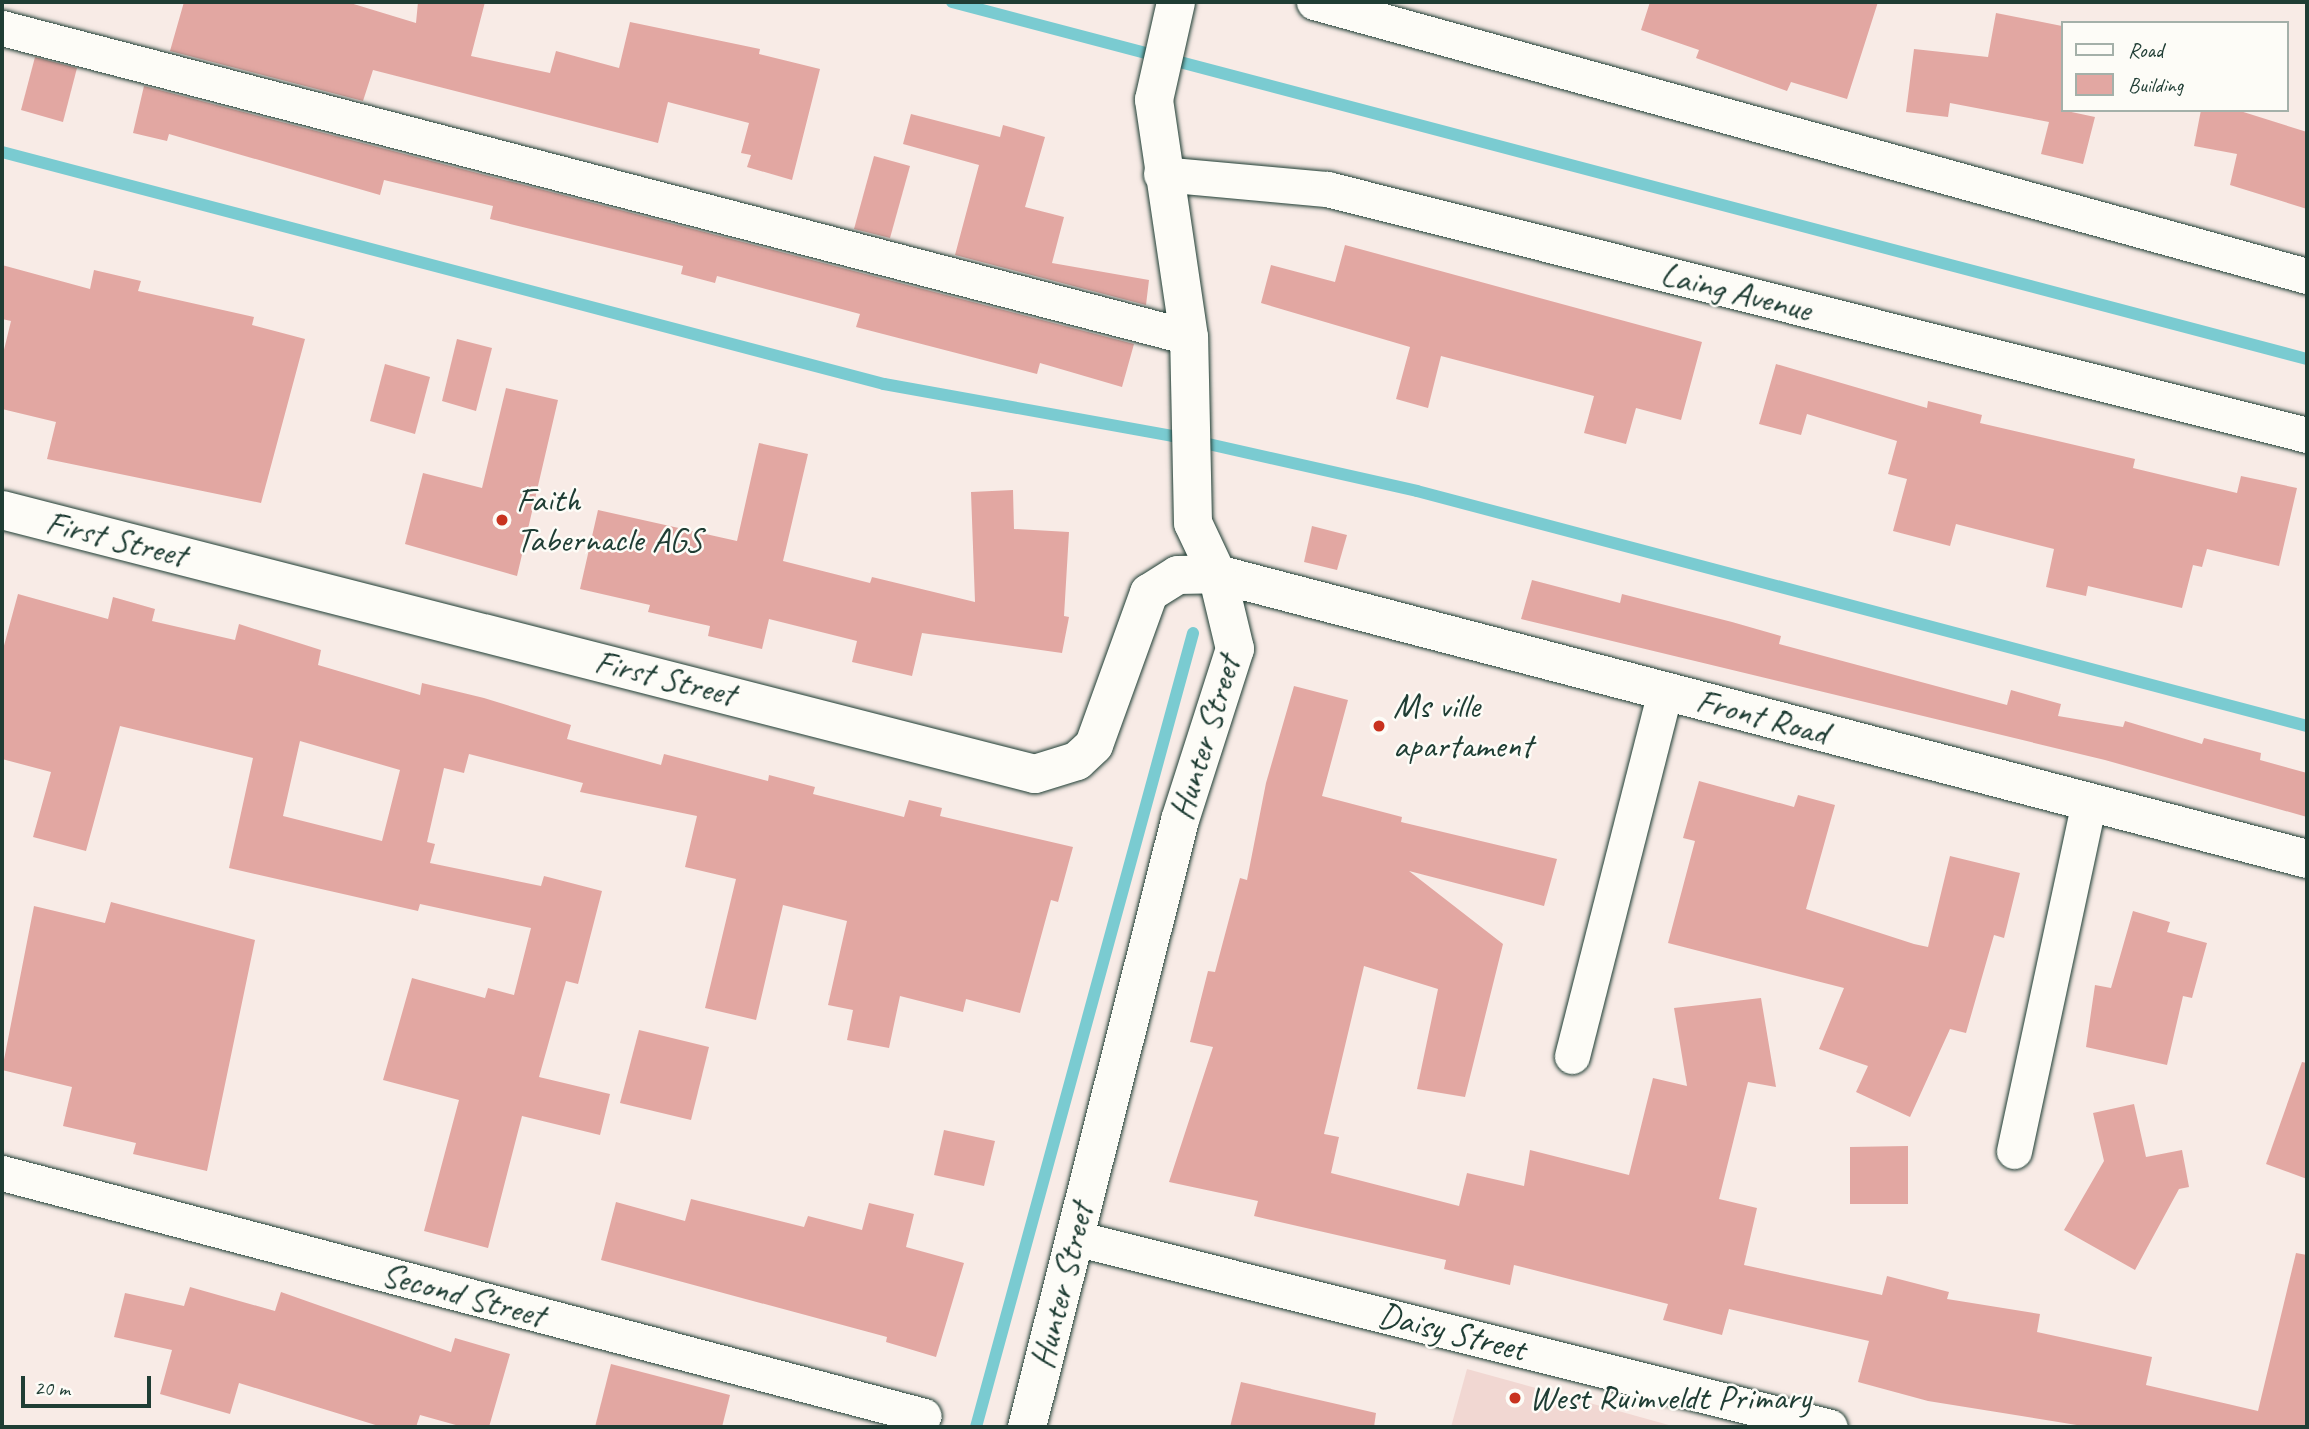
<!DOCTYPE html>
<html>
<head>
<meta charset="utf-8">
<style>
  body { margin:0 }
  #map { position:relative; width:2309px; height:1429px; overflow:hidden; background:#f8ebe6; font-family:Caveat,sans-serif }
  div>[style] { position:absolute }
  .built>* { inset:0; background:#f1d7d2 }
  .stream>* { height:12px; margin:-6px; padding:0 6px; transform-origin:6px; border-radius:6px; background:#7acbd1 }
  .building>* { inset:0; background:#e2a7a2 }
  .roads { filter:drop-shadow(0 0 2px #1f3d34) drop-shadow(0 0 2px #1f3d34) }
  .street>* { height:35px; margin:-17.5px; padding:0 17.5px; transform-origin:17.5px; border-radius:17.5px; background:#fdfcf7 }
  .secondary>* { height:38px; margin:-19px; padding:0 19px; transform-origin:19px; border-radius:19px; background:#fdfcf7 }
  .dots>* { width:19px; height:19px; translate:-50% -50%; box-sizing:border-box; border:4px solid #fdfcf7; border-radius:50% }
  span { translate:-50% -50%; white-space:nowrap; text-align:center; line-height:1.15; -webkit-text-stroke:5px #fdfcf7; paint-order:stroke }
  .street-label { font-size:35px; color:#1f3d34 }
  .poi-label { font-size:35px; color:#1f3d34 }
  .left { translate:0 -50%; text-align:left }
  .frame { position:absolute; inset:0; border:4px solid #1f3d34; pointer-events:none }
  .legend { position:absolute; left:2061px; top:21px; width:228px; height:91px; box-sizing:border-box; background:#fdfcf7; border:2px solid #a4b0a9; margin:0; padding:9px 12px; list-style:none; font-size:21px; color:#1f3d34 }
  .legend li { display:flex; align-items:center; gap:14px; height:35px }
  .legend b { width:35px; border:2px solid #a4b0a9 }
  .scale { position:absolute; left:21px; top:1376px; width:130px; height:32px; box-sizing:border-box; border:4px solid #1f3d34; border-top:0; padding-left:9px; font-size:21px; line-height:24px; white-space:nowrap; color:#1f3d34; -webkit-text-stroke:5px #fdfcf7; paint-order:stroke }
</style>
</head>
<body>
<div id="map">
  <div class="built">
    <div style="clip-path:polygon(1467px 1369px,1676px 1427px,1451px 1427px)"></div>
  </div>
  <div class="stream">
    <div style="left:952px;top:2px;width:1401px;rotate:14.76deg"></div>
    <div style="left:2px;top:152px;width:912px;rotate:14.74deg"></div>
    <div style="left:884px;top:384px;width:294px;rotate:10.2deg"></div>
    <div style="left:1173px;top:436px;width:250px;rotate:12.7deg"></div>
    <div style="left:1417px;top:491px;width:921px;rotate:14.79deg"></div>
    <div style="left:976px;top:1427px;width:823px;rotate:-74.71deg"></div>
  </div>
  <div class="building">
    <div style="clip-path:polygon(184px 2px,347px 2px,416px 23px,418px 2px,485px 2px,471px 56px,550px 73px,556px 51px,619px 68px,630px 22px,760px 49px,759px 54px,820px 69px,792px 180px,747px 167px,751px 155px,741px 153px,749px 123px,668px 102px,658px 143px,373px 70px,363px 101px,170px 51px)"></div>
    <div style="clip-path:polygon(1650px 2px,1878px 2px,1847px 99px,1791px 82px,1787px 91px,1696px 58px,1699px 50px,1641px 30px)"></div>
    <div style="clip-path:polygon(1996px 13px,2062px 26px,2062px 110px,2095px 117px,2083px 164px,2041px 154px,2049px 122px,1950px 103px,1948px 117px,1906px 112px,1914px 49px,1988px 57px)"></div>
    <div style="clip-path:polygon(35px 57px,77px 68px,63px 122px,21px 110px)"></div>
    <div style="clip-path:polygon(144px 86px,1134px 344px,1122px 387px,1040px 363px,1037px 374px,856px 327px,860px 314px,717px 276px,715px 283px,681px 274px,683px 266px,490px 219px,493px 206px,384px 180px,380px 195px,169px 134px,167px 141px,133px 133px)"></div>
    <div style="clip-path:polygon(2201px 110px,2237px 110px,2307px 132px,2307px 209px,2230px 185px,2237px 154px,2194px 146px)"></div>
    <div style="clip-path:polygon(911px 114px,1000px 137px,1003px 125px,1045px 137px,1025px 207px,1064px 217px,1052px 263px,1149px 280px,1146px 305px,955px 255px,979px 165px,903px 144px)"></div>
    <div style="clip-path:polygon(874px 156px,910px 166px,890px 238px,854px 229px)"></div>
    <div style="clip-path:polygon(1345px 245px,1702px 342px,1681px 420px,1636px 408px,1626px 444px,1584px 433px,1594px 396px,1441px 356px,1428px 408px,1396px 399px,1410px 347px,1261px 303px,1271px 265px,1335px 282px)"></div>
    <div style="clip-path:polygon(2px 265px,90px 289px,94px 270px,141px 281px,138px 291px,254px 317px,252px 325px,305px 339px,261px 503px,47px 459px,56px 422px,2px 409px,2px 358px,11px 321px,2px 319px)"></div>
    <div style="clip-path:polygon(457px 339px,492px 348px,476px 411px,442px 401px)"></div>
    <div style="clip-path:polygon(385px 364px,430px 377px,415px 434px,370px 421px)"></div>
    <div style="clip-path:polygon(1776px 364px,1927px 408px,1928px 401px,1982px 415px,1980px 423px,2135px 459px,2133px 468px,2237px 493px,2241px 476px,2297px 488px,2279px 566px,2207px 549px,2202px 567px,2193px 565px,2182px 608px,2088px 586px,2086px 596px,2046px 587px,2054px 549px,1956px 524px,1950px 546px,1893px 531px,1907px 479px,1888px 474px,1897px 441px,1807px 414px,1801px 435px,1759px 424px)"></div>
    <div style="clip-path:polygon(506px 388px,558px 400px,517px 576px,405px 544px,423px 473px,482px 488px)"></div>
    <div style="clip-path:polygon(759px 443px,808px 454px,783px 561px,870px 583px,872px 577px,975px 602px,971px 492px,1013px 490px,1014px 529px,1069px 532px,1064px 616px,1069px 617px,1062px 653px,922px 633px,912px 676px,852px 662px,857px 641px,769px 619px,762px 649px,708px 636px,710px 626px,648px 612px,650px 605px,580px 589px,598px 510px,737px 541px)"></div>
    <div style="clip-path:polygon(1312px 526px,1347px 535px,1337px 570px,1304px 562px)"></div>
    <div style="clip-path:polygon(1532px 580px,1620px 603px,1622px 594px,1732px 622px,1781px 636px,1779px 644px,2007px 705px,2011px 690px,2061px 704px,2058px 716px,2123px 727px,2125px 721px,2202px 744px,2204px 738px,2261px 753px,2260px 760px,2307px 773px,2307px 817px,2105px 760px,1521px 619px)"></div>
    <div style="clip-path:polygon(evenodd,18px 594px,108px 619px,113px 597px,155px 609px,152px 621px,235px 640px,239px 624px,321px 650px,318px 665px,420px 695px,422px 683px,484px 698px,571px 725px,567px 739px,661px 765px,664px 754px,768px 781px,769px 775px,815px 787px,813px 794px,904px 817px,909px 800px,942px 808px,940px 816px,1073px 847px,1058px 902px,1051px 900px,1020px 1013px,966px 999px,963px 1012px,900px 996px,889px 1048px,847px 1040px,853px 1010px,828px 1005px,847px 921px,783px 905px,756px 1020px,705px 1008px,736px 879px,685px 867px,697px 816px,580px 792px,583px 783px,469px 754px,464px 773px,444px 768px,427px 842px,435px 844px,430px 863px,541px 886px,544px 876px,602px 891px,578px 984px,566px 981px,539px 1077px,610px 1094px,600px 1135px,522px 1116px,488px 1248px,424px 1231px,459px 1100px,383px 1080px,412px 978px,485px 998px,488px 988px,514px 995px,531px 928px,420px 904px,418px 911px,229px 868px,253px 758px,120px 726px,86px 851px,33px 837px,51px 772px,2px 759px,2px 653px,18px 594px,300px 741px,400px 770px,382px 841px,283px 816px,300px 741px)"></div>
    <div style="clip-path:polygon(1294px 686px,1348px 700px,1322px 796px,1402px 817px,1401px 822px,1557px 859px,1544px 906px,1409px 871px,1503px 944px,1465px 1097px,1417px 1089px,1438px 989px,1364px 966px,1324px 1134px,1339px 1137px,1331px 1173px,1459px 1206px,1467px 1173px,1524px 1186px,1530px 1150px,1629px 1175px,1653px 1078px,1687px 1086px,1674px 1008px,1761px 998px,1776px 1087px,1748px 1082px,1719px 1199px,1757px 1208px,1744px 1265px,1882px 1295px,1887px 1276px,1949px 1292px,1947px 1299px,2040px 1314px,2037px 1332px,2152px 1357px,2146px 1385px,2258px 1411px,2296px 1253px,2307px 1255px,2307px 1427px,2089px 1427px,1928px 1401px,1858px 1382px,1869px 1341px,1729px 1309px,1722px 1335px,1663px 1320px,1668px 1304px,1514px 1265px,1510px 1285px,1444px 1269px,1446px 1260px,1254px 1216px,1258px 1201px,1169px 1182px,1213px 1047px,1190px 1042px,1208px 971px,1215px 972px,1240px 878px,1247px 880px,1266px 783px)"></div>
    <div style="clip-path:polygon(1699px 781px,1794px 807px,1798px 795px,1835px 805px,1806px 909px,1914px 944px,1928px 947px,1950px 856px,2020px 873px,2004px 938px,1994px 935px,1966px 1033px,1950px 1029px,1910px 1117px,1856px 1092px,1868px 1066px,1819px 1049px,1844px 988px,1668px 943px,1695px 841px,1683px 838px)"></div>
    <div style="clip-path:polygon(111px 902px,255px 940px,207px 1171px,133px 1154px,136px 1143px,63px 1126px,72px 1087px,2px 1070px,34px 906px,105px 923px)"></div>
    <div style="clip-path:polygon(2133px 911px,2170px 922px,2167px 932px,2207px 943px,2192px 998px,2183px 996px,2167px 1065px,2086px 1047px,2095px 985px,2111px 988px)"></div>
    <div style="clip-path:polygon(639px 1030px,709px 1047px,691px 1120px,620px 1103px)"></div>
    <div style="clip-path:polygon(2302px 1062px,2307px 1063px,2307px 1179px,2266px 1164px)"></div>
    <div style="clip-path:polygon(2134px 1104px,2146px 1157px,2182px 1150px,2189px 1187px,2179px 1189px,2135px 1270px,2064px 1230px,2104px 1161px,2093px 1113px)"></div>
    <div style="clip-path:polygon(944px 1130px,995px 1141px,984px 1186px,934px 1175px)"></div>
    <div style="clip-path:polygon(1908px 1146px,1908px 1204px,1850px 1204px,1850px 1147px)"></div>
    <div style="clip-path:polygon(691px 1199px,804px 1227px,808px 1216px,862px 1230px,869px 1203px,914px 1214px,906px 1247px,964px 1263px,936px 1357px,886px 1342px,887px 1337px,601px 1260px,616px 1202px,685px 1221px)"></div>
    <div style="clip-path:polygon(190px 1287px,275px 1311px,281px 1292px,451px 1352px,455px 1338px,510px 1354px,489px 1427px,463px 1427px,420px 1415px,416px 1427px,382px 1427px,239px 1383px,230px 1414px,160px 1394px,172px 1350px,114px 1337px,125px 1293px,184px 1306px)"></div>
    <div style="clip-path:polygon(611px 1364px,730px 1395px,722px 1427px,595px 1427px)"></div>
    <div style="clip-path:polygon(1241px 1382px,1376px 1413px,1374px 1427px,1230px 1427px)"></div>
  </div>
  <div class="roads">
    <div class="street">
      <div style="left:1314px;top:2px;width:1030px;rotate:15.43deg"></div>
      <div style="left:2px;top:28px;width:1227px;rotate:14.59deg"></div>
      <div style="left:1161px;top:174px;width:167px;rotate:5.2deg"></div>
      <div style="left:1327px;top:189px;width:1010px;rotate:14.09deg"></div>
      <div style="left:1572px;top:1056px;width:377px;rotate:-75.7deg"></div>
      <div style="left:2014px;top:1151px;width:357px;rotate:-77.9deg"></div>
      <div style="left:2px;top:1173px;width:953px;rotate:14.76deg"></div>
      <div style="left:1075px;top:1238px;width:778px;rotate:14.05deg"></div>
    </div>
    <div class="secondary">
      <div style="left:2px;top:510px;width:1066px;rotate:14.34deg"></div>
      <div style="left:1035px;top:774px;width:44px;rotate:-17.2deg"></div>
      <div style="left:1077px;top:761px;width:23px;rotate:-43deg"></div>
      <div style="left:1094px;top:745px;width:162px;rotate:-70.1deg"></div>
      <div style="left:1149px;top:593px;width:34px;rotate:-32deg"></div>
      <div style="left:1178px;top:575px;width:39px;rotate:-1deg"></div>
      <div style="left:1217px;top:574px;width:1127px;rotate:14.65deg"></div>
      <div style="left:1027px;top:1427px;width:626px;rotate:-75.85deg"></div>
      <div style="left:1180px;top:820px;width:180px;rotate:-72.2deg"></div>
      <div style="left:1235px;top:649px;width:77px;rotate:-103.5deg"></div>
      <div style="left:1217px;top:574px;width:56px;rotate:-115.2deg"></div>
      <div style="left:1193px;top:523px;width:186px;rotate:-91.2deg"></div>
      <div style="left:1189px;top:337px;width:240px;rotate:-98.4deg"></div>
      <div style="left:1154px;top:100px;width:100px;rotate:-77.3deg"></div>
    </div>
  </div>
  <div class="dots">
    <div style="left:502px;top:520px;background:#c8321e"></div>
    <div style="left:1379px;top:726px;background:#c8321e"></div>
    <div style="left:1515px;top:1398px;background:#c8321e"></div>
  </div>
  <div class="street-label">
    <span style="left:1736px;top:292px;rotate:14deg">Laing Avenue</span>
    <span style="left:116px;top:539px;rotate:14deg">First Street</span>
    <span style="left:665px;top:678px;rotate:14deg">First Street</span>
    <span style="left:1762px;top:717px;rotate:15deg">Front Road</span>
    <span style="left:1205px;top:738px;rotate:-73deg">Hunter Street</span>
    <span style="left:1062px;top:1286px;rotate:-76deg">Hunter Street</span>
    <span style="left:463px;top:1295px;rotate:15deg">Second Street</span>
    <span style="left:1452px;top:1332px;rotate:14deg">Daisy Street</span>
  </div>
  <div class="poi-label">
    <span class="left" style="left:516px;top:520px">Faith<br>Tabernacle AGS</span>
    <span class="left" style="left:1393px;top:726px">Ms ville<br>apartament</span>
    <span class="left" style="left:1529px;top:1398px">West Ruimveldt Primary</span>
  </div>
  <div class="frame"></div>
  <ul class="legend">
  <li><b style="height:9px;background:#fdfcf7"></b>Road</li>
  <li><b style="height:19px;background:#e2a7a2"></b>Building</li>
  </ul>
  <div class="scale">20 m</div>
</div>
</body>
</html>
